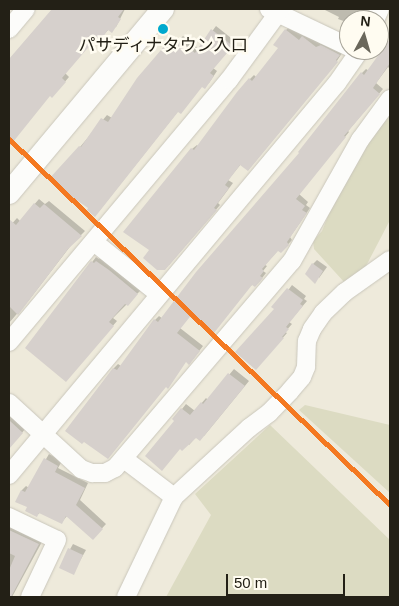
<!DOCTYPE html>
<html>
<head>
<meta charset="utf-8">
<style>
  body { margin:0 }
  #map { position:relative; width:399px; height:606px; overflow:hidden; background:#eeeadb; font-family:Arial,"Noto Sans JP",sans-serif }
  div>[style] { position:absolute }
  .green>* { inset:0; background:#dcdbc2 }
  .shadow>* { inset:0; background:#0003 }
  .building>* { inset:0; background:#d6d0cc }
  .roads { filter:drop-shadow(0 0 1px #c9c6bb) drop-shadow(0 0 1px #c9c6bb) }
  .minor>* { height:18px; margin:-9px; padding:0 9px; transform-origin:9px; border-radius:9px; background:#fcfcfa }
  .tertiary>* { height:22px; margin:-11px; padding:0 11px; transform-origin:11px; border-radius:11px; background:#fcfcfa }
  .rail-1>* { height:5px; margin:-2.5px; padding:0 2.5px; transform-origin:2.5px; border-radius:2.5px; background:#f47921 }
  .dots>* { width:14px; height:14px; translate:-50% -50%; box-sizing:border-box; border:2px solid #fffcf1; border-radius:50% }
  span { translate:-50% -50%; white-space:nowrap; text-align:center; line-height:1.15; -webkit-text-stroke:5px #fffcf1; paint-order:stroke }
  .bus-label { font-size:17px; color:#232016 }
  .frame { position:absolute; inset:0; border:10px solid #232016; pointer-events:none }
  .north { position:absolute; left:339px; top:10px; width:50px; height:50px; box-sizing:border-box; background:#fffcf1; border:1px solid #a7a499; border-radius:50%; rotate:6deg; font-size:14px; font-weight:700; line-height:20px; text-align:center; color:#232016 }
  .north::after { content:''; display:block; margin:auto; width:18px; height:22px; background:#6a675b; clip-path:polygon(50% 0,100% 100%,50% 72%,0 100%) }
  .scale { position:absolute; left:226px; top:574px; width:119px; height:22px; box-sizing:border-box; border:2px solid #232016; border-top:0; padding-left:6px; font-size:15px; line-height:18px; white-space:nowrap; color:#232016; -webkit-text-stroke:4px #fffcf1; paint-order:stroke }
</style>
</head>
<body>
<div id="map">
  <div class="green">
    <div style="clip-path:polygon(390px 109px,390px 220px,365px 268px,345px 283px,314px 249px,313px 241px,322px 231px,342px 181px)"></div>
    <div style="clip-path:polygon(305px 405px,390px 425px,390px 493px,299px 410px)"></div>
    <div style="clip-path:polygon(270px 425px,390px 540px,390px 597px,166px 597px,211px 515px,195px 494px)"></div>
  </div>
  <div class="shadow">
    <div style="clip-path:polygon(53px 9px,90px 9px,94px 12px,96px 9px,125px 9px,116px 27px,109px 29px,101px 38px,88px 46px,65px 73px,69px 77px,56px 92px,50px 94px,9px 143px,9px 60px)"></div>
    <div style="clip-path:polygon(323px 9px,368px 9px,364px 20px,349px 20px,349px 23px,338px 19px,339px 17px)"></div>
    <div style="clip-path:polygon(216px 26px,236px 42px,213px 68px,217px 71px,209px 83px,203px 85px,179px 110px,99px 211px,80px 147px,107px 115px,112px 118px,138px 79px,172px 40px,176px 43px,183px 36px,199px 49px)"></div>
    <div style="clip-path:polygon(290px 26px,304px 36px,307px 33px,321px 44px,326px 42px,344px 50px,333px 67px,241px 164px,228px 180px,233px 183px,218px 203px,220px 205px,169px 265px,151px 249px,192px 149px,197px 145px,198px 146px,250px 79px,254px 75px,256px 77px,280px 48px,286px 30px)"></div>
    <div style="clip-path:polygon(390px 41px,390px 69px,388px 67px,376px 83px,383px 89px,348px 131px,349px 132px,299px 194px,308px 202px,306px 205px,310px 208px,290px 237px,292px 240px,281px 252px,279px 249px,265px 265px,267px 266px,263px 271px,266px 273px,259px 282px,193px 312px,180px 328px,203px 346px,193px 359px,186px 361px,84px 440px,67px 431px,114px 368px,118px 364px,121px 366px,155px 320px,159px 316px,163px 319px,301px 153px,362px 73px,366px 69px,369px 71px)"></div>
    <div style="clip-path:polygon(39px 199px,45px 204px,49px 201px,85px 231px,72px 244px,29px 300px,9px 323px,9px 227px,17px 218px,20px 221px)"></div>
    <div style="clip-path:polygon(96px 257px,99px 259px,101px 257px,141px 290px,113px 318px,117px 321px,70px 376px,27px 348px)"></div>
    <div style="clip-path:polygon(317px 260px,327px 267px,319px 278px,313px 264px)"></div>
    <div style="clip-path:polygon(292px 285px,306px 296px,304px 299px,307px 301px,289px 322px,292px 324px,285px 332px,287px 333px,260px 364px,275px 308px)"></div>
    <div style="clip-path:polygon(234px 369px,249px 381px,204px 436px,196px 437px,189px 445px,174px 419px,186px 404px,195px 411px,206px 398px,208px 400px)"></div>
    <div style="clip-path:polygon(9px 413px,26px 428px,9px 448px)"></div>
    <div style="clip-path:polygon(49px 454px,62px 461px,58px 468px,88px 483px,80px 500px,106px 524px,93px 538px,67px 516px,62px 522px,41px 512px,37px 515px,29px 507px,17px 501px,22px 490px,26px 486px,29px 488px)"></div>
    <div style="clip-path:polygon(11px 525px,43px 540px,12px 597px,9px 597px,9px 527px)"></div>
    <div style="clip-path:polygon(73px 544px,86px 550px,73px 573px,60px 567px)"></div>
  </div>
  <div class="building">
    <div style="clip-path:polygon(52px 9px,124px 9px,118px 17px,121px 19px,112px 33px,108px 30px,97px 44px,94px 42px,86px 50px,62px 78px,66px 82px,52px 98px,50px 96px,9px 147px,9px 59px)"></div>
    <div style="clip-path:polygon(211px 29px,233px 46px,210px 73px,214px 76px,205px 89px,202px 87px,181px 114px,178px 112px,95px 217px,87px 210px,88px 208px,48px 180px,79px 146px,81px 147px,101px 118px,108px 122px,137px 78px,167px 43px,171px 47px,178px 39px,195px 53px)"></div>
    <div style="clip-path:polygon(285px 29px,299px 40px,302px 36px,316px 47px,321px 45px,340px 55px,336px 60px,338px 62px,248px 171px,240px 165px,225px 185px,229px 188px,214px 208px,217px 210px,165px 270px,157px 270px,143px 258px,149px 250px,123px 232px,191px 148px,194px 150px,237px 92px,249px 78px,252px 81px,278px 48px,273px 45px)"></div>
    <div style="clip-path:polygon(390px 39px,390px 63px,373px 88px,380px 94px,344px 136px,346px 137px,296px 199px,305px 206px,302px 210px,307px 213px,287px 242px,289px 245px,281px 253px,278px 251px,262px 269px,264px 271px,260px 276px,263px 278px,255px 287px,252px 285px,214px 333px,193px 313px,177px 333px,200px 351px,189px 365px,186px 362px,168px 389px,166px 387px,108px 459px,84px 442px,82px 444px,65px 431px,113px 368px,117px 370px,154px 319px,158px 322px,196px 272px,299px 153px,298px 152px,361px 72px,364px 75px)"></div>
    <div style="clip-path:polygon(34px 203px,40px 208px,44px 204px,82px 236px,68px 249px,18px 315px,9px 306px,9px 219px,16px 225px)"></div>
    <div style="clip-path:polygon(91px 261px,94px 263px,96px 261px,109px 270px,138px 294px,128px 306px,125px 304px,109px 322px,114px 326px,66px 382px,25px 348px)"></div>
    <div style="clip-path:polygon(312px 263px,323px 271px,315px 284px,305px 274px)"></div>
    <div style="clip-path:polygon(287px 288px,303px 300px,300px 304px,303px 306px,286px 327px,289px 329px,282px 337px,284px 338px,256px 370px,235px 352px,274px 309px,271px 307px)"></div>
    <div style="clip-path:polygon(228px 373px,245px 386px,200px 441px,196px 438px,182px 451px,180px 449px,162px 471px,145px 456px,174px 421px,172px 419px,181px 408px,190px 415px,201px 402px,203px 404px)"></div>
    <div style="clip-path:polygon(9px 420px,23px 433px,9px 449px)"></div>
    <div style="clip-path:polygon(44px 458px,58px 466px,55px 472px,85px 488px,76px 505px,103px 529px,93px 540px,66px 516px,62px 524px,39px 513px,37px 517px,25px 511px,27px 507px,15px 502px,21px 490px,25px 492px)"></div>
    <div style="clip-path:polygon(9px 530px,39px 544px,11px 597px,9px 597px,9px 570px,15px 556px,9px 553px)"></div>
    <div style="clip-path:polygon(68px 548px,83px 555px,74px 575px,59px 568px)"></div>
  </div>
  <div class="roads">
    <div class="minor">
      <div style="left:269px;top:9px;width:89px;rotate:25.4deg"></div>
      <div style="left:375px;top:20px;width:12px;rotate:-66deg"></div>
      <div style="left:9px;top:29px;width:26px;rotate:-50deg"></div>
      <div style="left:94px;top:242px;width:83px;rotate:38.7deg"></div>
      <div style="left:9px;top:342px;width:342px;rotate:-50deg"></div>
      <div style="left:229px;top:80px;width:88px;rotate:-53.8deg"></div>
      <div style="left:9px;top:403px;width:98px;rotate:42.5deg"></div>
      <div style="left:81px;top:469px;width:12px;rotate:20deg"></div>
      <div style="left:92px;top:473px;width:13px"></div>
      <div style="left:105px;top:473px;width:11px;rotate:-27deg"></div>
      <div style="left:115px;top:468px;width:272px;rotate:-49.5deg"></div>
      <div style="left:292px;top:261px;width:139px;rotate:-60.7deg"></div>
      <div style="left:360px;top:140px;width:51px;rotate:-53.8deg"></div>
      <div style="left:124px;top:459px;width:63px;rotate:37.2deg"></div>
      <div style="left:9px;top:475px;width:511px;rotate:-50.08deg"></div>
      <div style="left:337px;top:83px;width:40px;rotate:-55.1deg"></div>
      <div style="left:9px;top:517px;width:53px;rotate:25.6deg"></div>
      <div style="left:57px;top:540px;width:63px;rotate:115.3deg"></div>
      <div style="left:126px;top:597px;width:111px;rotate:-64.4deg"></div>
      <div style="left:174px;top:497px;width:102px;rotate:-42.6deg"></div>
      <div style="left:249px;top:428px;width:25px;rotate:-37deg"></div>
      <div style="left:269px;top:413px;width:30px;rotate:-46deg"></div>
      <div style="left:290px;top:391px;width:18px;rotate:-49deg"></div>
      <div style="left:302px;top:377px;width:11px;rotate:-68deg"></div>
      <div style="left:306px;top:367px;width:26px;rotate:-88deg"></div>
      <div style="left:307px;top:341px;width:13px;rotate:-67deg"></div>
      <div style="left:312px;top:329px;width:19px;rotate:-55deg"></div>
      <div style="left:323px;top:313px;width:30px;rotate:-44deg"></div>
      <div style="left:345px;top:292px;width:55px;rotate:-35.4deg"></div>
    </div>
    <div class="tertiary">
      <div style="left:9px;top:193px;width:240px;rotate:-50.1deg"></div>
    </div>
  </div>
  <div class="rail-1">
    <div style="left:9px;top:139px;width:528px;rotate:43.85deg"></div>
  </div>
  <div class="dots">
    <div style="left:163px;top:29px;background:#00a9ce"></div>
  </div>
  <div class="bus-label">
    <span style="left:163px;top:46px">パサディナタウン入口</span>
  </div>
  <div class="frame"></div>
  <div class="north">N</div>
  <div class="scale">50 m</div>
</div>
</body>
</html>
